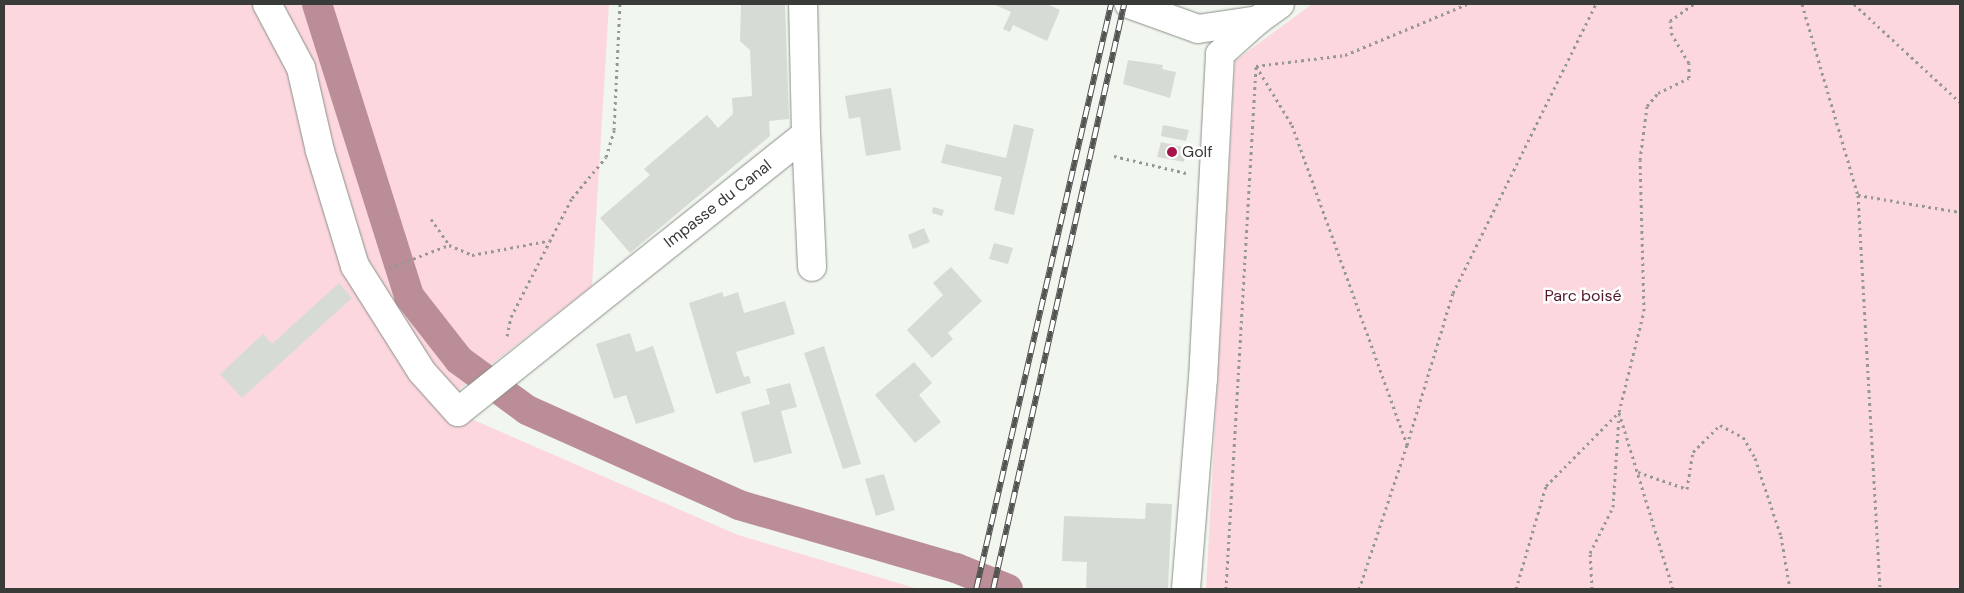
<!DOCTYPE html>
<html>
<head>
<meta charset="utf-8">
<style>
  body { margin:0 }
  #map { position:relative; width:1964px; height:593px; overflow:hidden; background:#f1f6ef; font-family:"DM Sans",sans-serif }
  div>[style] { position:absolute }
  .green>* { inset:0; background:#fcd7de }
  .canal>* { height:30px; margin:-15px; padding:0 15px; transform-origin:15px; border-radius:15px; background:#bb8e97 }
  .building>* { inset:0; background:#d7dbd5 }
  .path>* { height:3px; margin-top:-1.5px; transform-origin:0; background:repeating-linear-gradient(90deg,#959994 0 2.5px,transparent 0 6.5px) }
  .roads { filter:drop-shadow(0 0 1px #8b8f8a) drop-shadow(0 0 1px #8b8f8a) }
  .minor>* { height:28px; margin:-14px; padding:0 14px; transform-origin:14px; border-radius:14px; background:#fff }
  .rail>* { height:5.5px; margin-top:-2.75px; transform-origin:0; background:repeating-linear-gradient(90deg,#fff 0 11px,#525451 0 22px); box-sizing:border-box; border-block:1px solid #525451 }
  .dots>* { width:14px; height:14px; translate:-50% -50%; box-sizing:border-box; border:2px solid #fff; border-radius:50% }
  span { translate:-50% -50%; white-space:nowrap; text-align:center; line-height:1.15; -webkit-text-stroke:5px #fff; paint-order:stroke }
  .poi-label { font-size:16px; color:#393b38 }
  .left { translate:0 -50%; text-align:left }
  .street-label { font-size:16px; color:#393b38 }
  .park-label { font-size:16px; color:#4f1728 }
  .frame { position:absolute; inset:0; border:5px solid #393b38; pointer-events:none }
</style>
</head>
<body>
<div id="map">
  <div class="green">
    <div style="clip-path:polygon(4px 4px,609px 4px,592px 286px,439px 405px,738px 535px,918px 589px,4px 589px)"></div>
    <div style="clip-path:polygon(1312px 4px,1960px 4px,1960px 589px,1206px 589px,1235px 61px)"></div>
  </div>
  <div class="canal">
    <div style="left:317px;top:4px;width:306px;rotate:72.5deg"></div>
    <div style="left:409px;top:296px;width:81px;rotate:52deg"></div>
    <div style="left:459px;top:360px;width:84px;rotate:36.3deg"></div>
    <div style="left:527px;top:410px;width:232px;rotate:24.1deg"></div>
    <div style="left:739px;top:505px;width:226px;rotate:16.2deg"></div>
    <div style="left:956px;top:568px;width:56px;rotate:22deg"></div>
  </div>
  <div class="building">
    <div style="clip-path:polygon(741px 4px,785px 4px,789px 119px,769px 121px,770px 136px,630px 253px,600px 218px,650px 175px,644px 169px,707px 115px,718px 128px,733px 114px,732px 98px,752px 96px,750px 50px,740px 41px)"></div>
    <div style="clip-path:polygon(993px 4px,1047px 4px,1060px 10px,1047px 41px,1013px 25px,1010px 32px,1003px 29px,1011px 12px)"></div>
    <div style="clip-path:polygon(1128px 60px,1163px 65px,1162px 69px,1176px 72px,1170px 98px,1123px 84px)"></div>
    <div style="clip-path:polygon(891px 88px,901px 150px,866px 156px,860px 117px,849px 119px,845px 96px)"></div>
    <div style="clip-path:polygon(1014px 124px,1034px 129px,1014px 215px,994px 210px,1002px 177px,941px 163px,946px 144px,1006px 158px)"></div>
    <div style="clip-path:polygon(1163px 125px,1189px 130px,1186px 141px,1161px 136px)"></div>
    <div style="clip-path:polygon(1161px 142px,1187px 148px,1184px 162px,1157px 157px)"></div>
    <div style="clip-path:polygon(933px 207px,944px 210px,942px 216px,932px 213px)"></div>
    <div style="clip-path:polygon(924px 228px,930px 242px,913px 249px,908px 235px)"></div>
    <div style="clip-path:polygon(994px 243px,1013px 248px,1008px 264px,989px 259px)"></div>
    <div style="clip-path:polygon(951px 267px,982px 301px,948px 333px,953px 339px,932px 358px,907px 330px,943px 295px,933px 283px)"></div>
    <div style="clip-path:polygon(339px 283px,352px 298px,242px 398px,220px 374px,263px 334px,272px 344px)"></div>
    <div style="clip-path:polygon(722px 292px,724px 297px,738px 292px,744px 313px,785px 301px,795px 334px,736px 352px,744px 377px,749px 376px,751px 383px,716px 394px,689px 303px)"></div>
    <div style="clip-path:polygon(630px 333px,636px 352px,653px 346px,675px 412px,636px 424px,626px 395px,614px 399px,596px 344px)"></div>
    <div style="clip-path:polygon(824px 346px,861px 464px,843px 469px,804px 353px)"></div>
    <div style="clip-path:polygon(914px 362px,932px 383px,919px 395px,941px 422px,915px 443px,875px 395px)"></div>
    <div style="clip-path:polygon(790px 383px,797px 407px,781px 411px,792px 453px,754px 463px,741px 412px,770px 404px,766px 389px)"></div>
    <div style="clip-path:polygon(884px 474px,895px 510px,876px 516px,865px 479px)"></div>
    <div style="clip-path:polygon(1146px 503px,1172px 504px,1168px 589px,1086px 589px,1087px 562px,1062px 561px,1064px 516px,1145px 519px)"></div>
  </div>
  <div class="path">
    <div style="left:1802px;top:4px;width:199px;rotate:73.7deg"></div>
    <div style="left:1858px;top:195px;width:395px;rotate:86.8deg"></div>
    <div style="left:1854px;top:4px;width:144px;rotate:42.8deg"></div>
    <div style="left:1256px;top:66px;width:69px;rotate:58.6deg"></div>
    <div style="left:1292px;top:125px;width:340px;rotate:70.2deg"></div>
    <div style="left:1407px;top:445px;width:152px;rotate:108.4deg"></div>
    <div style="left:1256px;top:66px;width:90px;rotate:-7deg"></div>
    <div style="left:1345px;top:55px;width:132px;rotate:-22.7deg"></div>
    <div style="left:1114px;top:156px;width:74px;rotate:13.3deg"></div>
    <div style="left:1858px;top:195px;width:103px;rotate:9.5deg"></div>
    <div style="left:431px;top:219px;width:32px;rotate:55deg"></div>
    <div style="left:449px;top:245px;width:25px;rotate:23deg"></div>
    <div style="left:472px;top:255px;width:81px;rotate:-10.6deg"></div>
    <div style="left:389px;top:268px;width:64px;rotate:-21deg"></div>
    <div style="left:507px;top:336px;width:19px;rotate:-78deg"></div>
    <div style="left:511px;top:317px;width:134px;rotate:-62.9deg"></div>
    <div style="left:572px;top:198px;width:53px;rotate:-50.3deg"></div>
    <div style="left:606px;top:157px;width:28px;rotate:-73deg"></div>
    <div style="left:614px;top:130px;width:126px;rotate:-87.3deg"></div>
    <div style="left:1407px;top:445px;width:159px;rotate:-73.2deg"></div>
    <div style="left:1453px;top:293px;width:322px;rotate:-63.7deg"></div>
    <div style="left:1638px;top:472px;width:52px;rotate:19.1deg"></div>
    <div style="left:1687px;top:489px;width:37px;rotate:-81deg"></div>
    <div style="left:1693px;top:452px;width:38px;rotate:-45deg"></div>
    <div style="left:1720px;top:425px;width:26px;rotate:28deg"></div>
    <div style="left:1743px;top:437px;width:24px;rotate:60deg"></div>
    <div style="left:1755px;top:458px;width:82px;rotate:71.6deg"></div>
    <div style="left:1781px;top:536px;width:54px;rotate:80.4deg"></div>
    <div style="left:1226px;top:589px;width:523px;rotate:-86.71deg"></div>
    <div style="left:1516px;top:589px;width:107px;rotate:-73.8deg"></div>
    <div style="left:1546px;top:486px;width:104px;rotate:-45.4deg"></div>
    <div style="left:1592px;top:589px;width:36px;rotate:-93deg"></div>
    <div style="left:1590px;top:553px;width:51px;rotate:-63.4deg"></div>
    <div style="left:1613px;top:507px;width:91px;rotate:-86.2deg"></div>
    <div style="left:1673px;top:589px;width:185px;rotate:-107deg"></div>
    <div style="left:1619px;top:412px;width:104px;rotate:-76.1deg"></div>
    <div style="left:1644px;top:311px;width:151px;rotate:-91.5deg"></div>
    <div style="left:1640px;top:160px;width:54px;rotate:-82.6deg"></div>
    <div style="left:1647px;top:106px;width:17px;rotate:-50deg"></div>
    <div style="left:1658px;top:93px;width:34px;rotate:-26deg"></div>
    <div style="left:1689px;top:78px;width:15px;rotate:-90deg"></div>
    <div style="left:1689px;top:63px;width:33px;rotate:-121deg"></div>
    <div style="left:1672px;top:35px;width:14px;rotate:-98deg"></div>
    <div style="left:1670px;top:21px;width:29px;rotate:-36deg"></div>
  </div>
  <div class="roads">
    <div class="minor">
      <div style="left:267px;top:4px;width:72px;rotate:62deg"></div>
      <div style="left:301px;top:68px;width:85px;rotate:77.1deg"></div>
      <div style="left:320px;top:151px;width:120px;rotate:73.1deg"></div>
      <div style="left:355px;top:266px;width:125px;rotate:57.7deg"></div>
      <div style="left:422px;top:372px;width:54px;rotate:48deg"></div>
      <div style="left:458px;top:412px;width:445px;rotate:-38.6deg"></div>
      <div style="left:806px;top:134px;width:130px;rotate:-91.3deg"></div>
      <div style="left:1129px;top:4px;width:73px;rotate:19.9deg"></div>
      <div style="left:1198px;top:29px;width:61px;rotate:-8.5deg"></div>
      <div style="left:1258px;top:20px;width:27px;rotate:-36deg"></div>
      <div style="left:806px;top:134px;width:133px;rotate:87.4deg"></div>
      <div style="left:1186px;top:589px;width:211px;rotate:-85.4deg"></div>
      <div style="left:1203px;top:379px;width:325px;rotate:-87deg"></div>
      <div style="left:1220px;top:54px;width:51px;rotate:-41.8deg"></div>
    </div>
  </div>
  <div class="rail">
    <div style="left:976px;top:589px;width:600px;rotate:-77.01deg"></div>
    <div style="left:993px;top:589px;width:599px;rotate:-77.38deg"></div>
  </div>
  <div class="dots">
    <div style="left:1172px;top:152px;background:#a7144d"></div>
  </div>
  <div class="poi-label">
    <span class="left" style="left:1182px;top:152px">Golf</span>
  </div>
  <div class="street-label">
    <span style="left:718px;top:204px;rotate:-38deg">Impasse du Canal</span>
  </div>
  <div class="park-label">
    <span style="left:1583px;top:296px">Parc boisé</span>
  </div>
  <div class="frame"></div>
</div>
</body>
</html>
